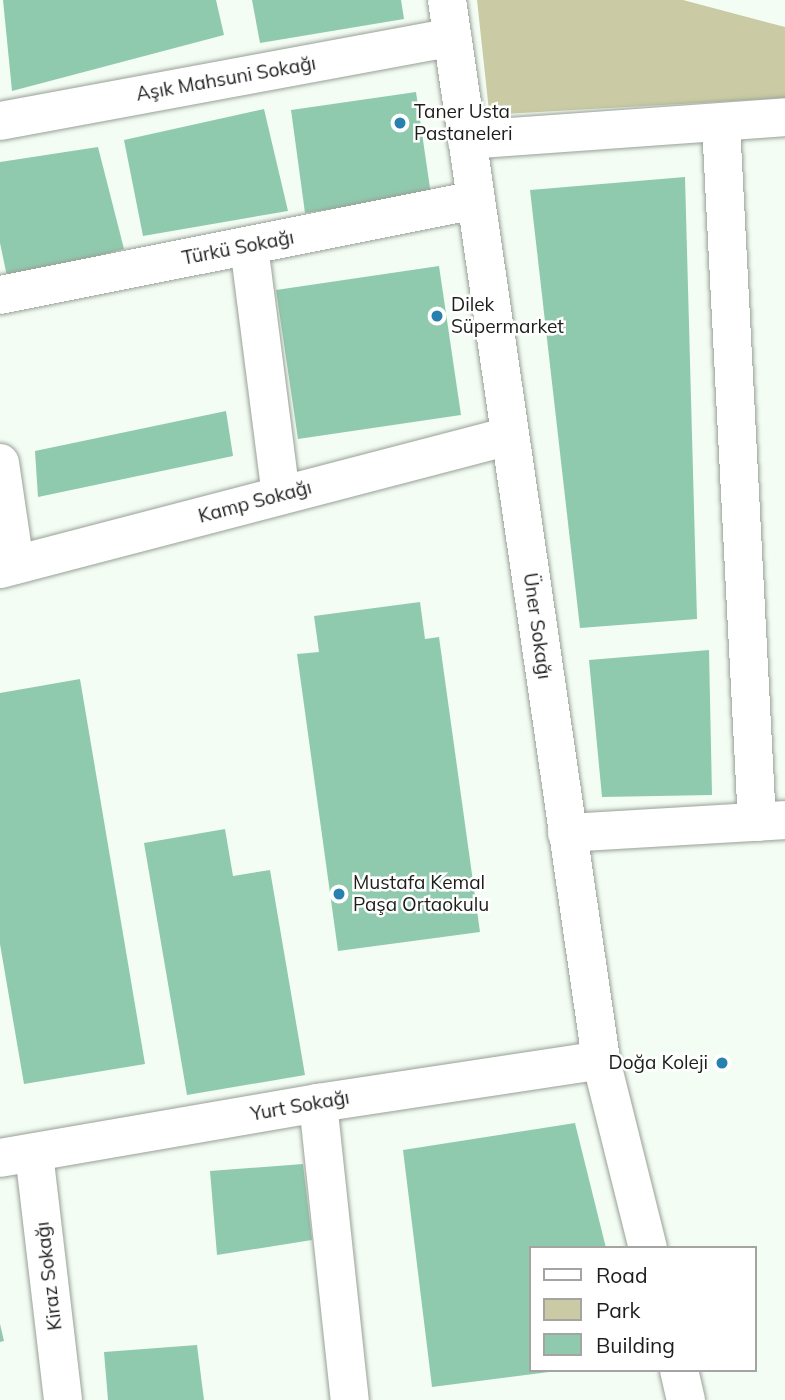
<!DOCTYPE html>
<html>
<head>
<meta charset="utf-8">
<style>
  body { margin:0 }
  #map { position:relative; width:785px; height:1400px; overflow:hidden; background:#f4fdf4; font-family:Mulish,sans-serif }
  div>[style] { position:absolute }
  .green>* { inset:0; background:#cacba4 }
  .building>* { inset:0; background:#90caae }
  .roads { filter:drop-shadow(0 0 2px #98a098) drop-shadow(0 0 2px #98a098) }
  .street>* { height:38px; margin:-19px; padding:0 19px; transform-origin:19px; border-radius:19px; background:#fff }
  .dots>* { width:19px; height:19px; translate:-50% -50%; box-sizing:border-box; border:4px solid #fff; border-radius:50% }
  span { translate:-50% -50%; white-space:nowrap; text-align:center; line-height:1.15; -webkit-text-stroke:5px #fff; paint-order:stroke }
  .street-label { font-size:19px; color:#1b1e1a }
  .poi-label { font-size:19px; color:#1b1e1a }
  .left { translate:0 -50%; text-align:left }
  .right { translate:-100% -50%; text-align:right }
  .legend { position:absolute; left:529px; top:1246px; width:228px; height:126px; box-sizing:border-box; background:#fff; border:2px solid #a4a5a3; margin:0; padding:9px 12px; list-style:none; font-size:21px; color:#1b1e1a }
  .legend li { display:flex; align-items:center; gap:14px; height:35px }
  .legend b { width:35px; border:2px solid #a4a5a3 }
</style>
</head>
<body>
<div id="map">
  <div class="green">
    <div style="clip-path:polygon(477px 0,683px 0,785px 27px,785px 98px,505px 114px,489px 111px)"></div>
  </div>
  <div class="building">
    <div style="clip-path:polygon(3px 0,216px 0,224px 35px,12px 91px)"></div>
    <div style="clip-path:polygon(252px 0,401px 0,404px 19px,260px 43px)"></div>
    <div style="clip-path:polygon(416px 92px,431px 195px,305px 213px,291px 110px)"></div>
    <div style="clip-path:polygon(264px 109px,288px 211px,143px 236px,124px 140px)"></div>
    <div style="clip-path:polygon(98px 147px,124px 249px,8px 281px,0 243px,0 162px)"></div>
    <div style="clip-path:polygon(685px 177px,697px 619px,580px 628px,530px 190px)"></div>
    <div style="clip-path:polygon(439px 266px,461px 415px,298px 439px,276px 290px)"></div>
    <div style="clip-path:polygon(226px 411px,233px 456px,38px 497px,35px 451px)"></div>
    <div style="clip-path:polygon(420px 602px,425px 639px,439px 637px,480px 932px,338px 951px,297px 654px,319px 652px,314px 616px)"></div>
    <div style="clip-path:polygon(709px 650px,712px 795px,602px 797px,589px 660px)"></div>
    <div style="clip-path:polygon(80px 679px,145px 1064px,24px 1084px,0 944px,0 693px)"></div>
    <div style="clip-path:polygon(225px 829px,233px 876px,270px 870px,305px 1075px,187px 1095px,144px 843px)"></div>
    <div style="clip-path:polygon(575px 1123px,606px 1248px,531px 1248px,531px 1370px,549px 1372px,432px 1387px,403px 1150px)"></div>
    <div style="clip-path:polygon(303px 1164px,312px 1240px,217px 1255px,210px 1171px)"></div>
    <div style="clip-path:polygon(0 1324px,4px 1341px,0 1342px)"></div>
    <div style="clip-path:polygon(197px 1345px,204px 1400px,108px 1400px,104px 1352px)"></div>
  </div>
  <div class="roads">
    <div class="street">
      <div style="left:447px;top:0;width:1071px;rotate:81.73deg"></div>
      <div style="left:601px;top:1060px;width:194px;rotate:76deg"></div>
      <div style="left:0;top:121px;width:460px;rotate:-10.5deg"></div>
      <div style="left:721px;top:124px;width:699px;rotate:87.05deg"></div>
      <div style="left:467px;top:140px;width:319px;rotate:-4.1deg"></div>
      <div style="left:249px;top:246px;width:251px;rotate:82.7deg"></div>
      <div style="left:0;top:295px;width:484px;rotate:-11.3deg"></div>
      <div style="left:0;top:463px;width:103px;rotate:81.6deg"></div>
      <div style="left:0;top:569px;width:526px;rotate:-14.64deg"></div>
      <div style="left:567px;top:833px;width:218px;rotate:-3.4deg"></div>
      <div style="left:318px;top:1103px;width:299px;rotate:83.9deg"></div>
      <div style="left:34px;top:1153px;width:249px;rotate:83.3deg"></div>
      <div style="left:0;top:1158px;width:323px;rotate:-9.8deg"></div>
      <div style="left:318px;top:1103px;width:286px;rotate:-8.6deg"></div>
      <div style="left:679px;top:1370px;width:31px;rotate:77deg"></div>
    </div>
  </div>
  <div class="dots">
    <div style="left:400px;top:123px;background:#2880ae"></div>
    <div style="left:437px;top:316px;background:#2880ae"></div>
    <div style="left:339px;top:894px;background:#2880ae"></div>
    <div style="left:722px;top:1063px;background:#2880ae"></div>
  </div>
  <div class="street-label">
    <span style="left:226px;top:79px;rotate:-10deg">Aşık Mahsuni Sokağı</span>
    <span style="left:238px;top:248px;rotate:-11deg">Türkü Sokağı</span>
    <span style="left:255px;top:502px;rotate:-15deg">Kamp Sokağı</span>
    <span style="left:537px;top:626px;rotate:82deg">Üner Sokağı</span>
    <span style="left:300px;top:1106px;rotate:-10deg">Yurt Sokağı</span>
    <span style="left:49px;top:1276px;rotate:-97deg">Kiraz Sokağı</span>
  </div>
  <div class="poi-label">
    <span class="left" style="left:414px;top:123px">Taner Usta<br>Pastaneleri</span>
    <span class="left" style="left:451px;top:316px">Dilek<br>Süpermarket</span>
    <span class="left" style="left:353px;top:894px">Mustafa Kemal<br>Paşa Ortaokulu</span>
    <span class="right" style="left:708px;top:1063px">Doğa Koleji</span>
  </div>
  <ul class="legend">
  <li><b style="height:9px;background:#fff"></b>Road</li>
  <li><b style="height:19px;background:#cacba4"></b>Park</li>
  <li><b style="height:19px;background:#90caae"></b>Building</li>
  </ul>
</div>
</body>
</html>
